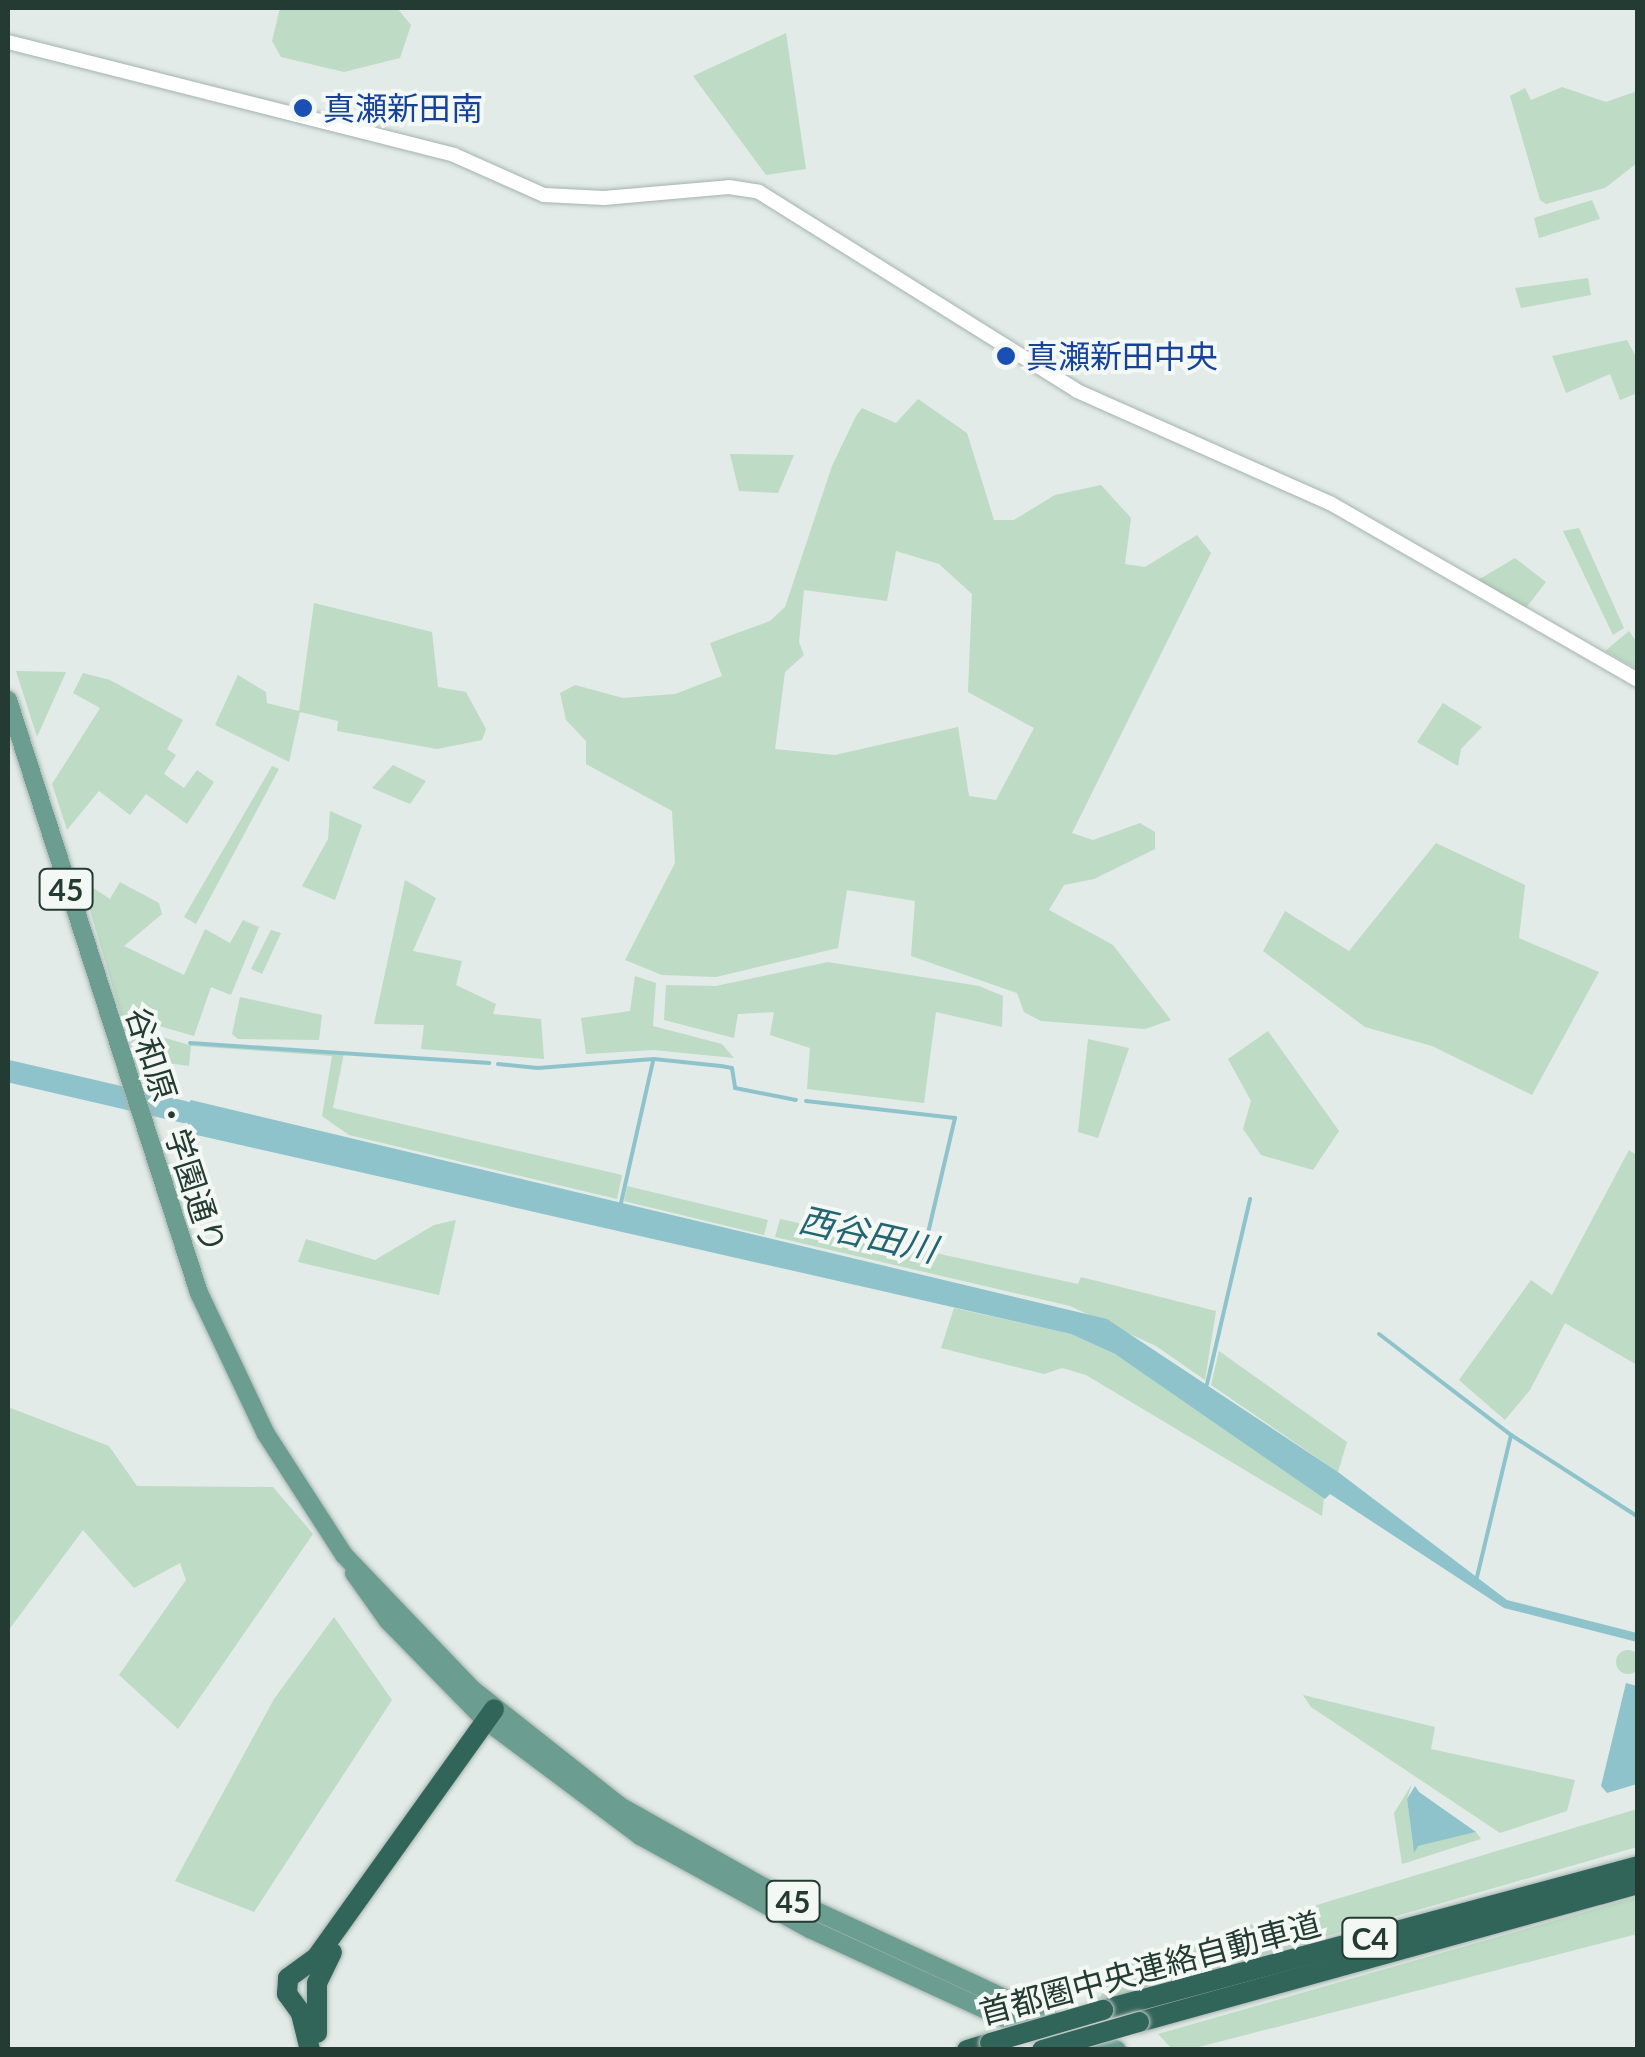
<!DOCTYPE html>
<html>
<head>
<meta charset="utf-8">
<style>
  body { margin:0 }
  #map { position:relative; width:1645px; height:2057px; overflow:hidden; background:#e2ebe7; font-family:Lato,"Noto Sans JP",sans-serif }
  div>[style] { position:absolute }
  .green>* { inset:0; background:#bddbc5 }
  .round { border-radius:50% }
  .water>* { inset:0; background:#8fc3cc }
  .stream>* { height:4px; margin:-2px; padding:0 2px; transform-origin:2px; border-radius:2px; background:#8fc3cc }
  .river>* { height:22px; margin:-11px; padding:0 11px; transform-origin:11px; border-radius:11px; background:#8fc3cc }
  .roads { filter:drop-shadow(0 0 2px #a5b3ae) drop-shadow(0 0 2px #a5b3ae) }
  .tertiary>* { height:14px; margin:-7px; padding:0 7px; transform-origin:7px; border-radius:7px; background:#fff }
  .primary>* { height:18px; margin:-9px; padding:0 9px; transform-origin:9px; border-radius:9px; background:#6b9d90 }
  .motorway>* { height:20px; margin:-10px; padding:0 10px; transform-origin:10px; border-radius:10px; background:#32655a }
  .bridges { filter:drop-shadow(0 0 2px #c2c8c6) drop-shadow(0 0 2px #c2c8c6) }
  .motorway-bridge>* { height:20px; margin:-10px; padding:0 10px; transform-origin:10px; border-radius:10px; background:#32655a }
  .dots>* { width:28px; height:28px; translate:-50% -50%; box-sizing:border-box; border:5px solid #f3f8f5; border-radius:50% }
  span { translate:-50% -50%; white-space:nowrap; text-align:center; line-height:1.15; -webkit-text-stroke:8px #f3f8f5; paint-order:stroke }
  .shield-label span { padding:2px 8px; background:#f3f8f5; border:2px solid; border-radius:8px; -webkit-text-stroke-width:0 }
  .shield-label { font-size:30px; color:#243b34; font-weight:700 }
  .transit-label { font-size:32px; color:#164399 }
  .left { translate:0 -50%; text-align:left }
  .street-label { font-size:32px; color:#243b34 }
  .water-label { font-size:35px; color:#236672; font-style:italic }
  .frame { position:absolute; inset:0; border:10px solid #243b34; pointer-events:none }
</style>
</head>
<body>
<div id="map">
  <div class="green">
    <div style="clip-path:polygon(280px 8px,397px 8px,411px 25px,400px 58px,344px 72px,281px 57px,272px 41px)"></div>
    <div style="clip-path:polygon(786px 33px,806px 169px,766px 175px,693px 76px)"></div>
    <div style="clip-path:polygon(1562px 87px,1606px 102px,1637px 91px,1637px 163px,1605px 188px,1546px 204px,1540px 200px,1510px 96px,1525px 88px,1531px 100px)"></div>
    <div style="clip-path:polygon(1592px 200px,1600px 219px,1539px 238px,1534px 218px)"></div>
    <div style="clip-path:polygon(1588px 278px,1591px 295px,1521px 308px,1515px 288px)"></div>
    <div style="clip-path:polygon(1627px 340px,1637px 359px,1637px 393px,1620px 400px,1610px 374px,1566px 393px,1552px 356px)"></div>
    <div style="clip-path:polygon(evenodd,918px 399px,967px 433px,994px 520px,1014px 520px,1055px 495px,1101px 485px,1131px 518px,1125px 564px,1145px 567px,1197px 535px,1211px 553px,1072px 833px,1093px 840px,1140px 823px,1155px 832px,1155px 849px,1094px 879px,1064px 885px,1049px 910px,1113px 945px,1171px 1020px,1145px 1029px,1041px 1021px,1024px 1012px,1017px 993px,911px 956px,915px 901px,847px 890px,838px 948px,716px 977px,662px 975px,625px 960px,675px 863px,672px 811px,586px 764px,586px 741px,566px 720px,560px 693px,575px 685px,623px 698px,675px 694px,722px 676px,710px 643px,770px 621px,785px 607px,832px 466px,856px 416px,862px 408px,896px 423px,918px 399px,896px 551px,939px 564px,972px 594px,968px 692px,1034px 728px,996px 800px,969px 796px,958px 727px,835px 755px,775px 749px,785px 672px,804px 655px,799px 642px,804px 590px,887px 601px,896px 551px)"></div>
    <div style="clip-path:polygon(730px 454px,794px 455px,778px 493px,739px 491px)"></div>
    <div style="clip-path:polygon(1579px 528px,1624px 628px,1613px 635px,1563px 531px)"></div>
    <div style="clip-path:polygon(1515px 558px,1546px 582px,1526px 608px,1478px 580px)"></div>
    <div style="clip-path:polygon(314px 603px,432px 632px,438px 687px,466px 692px,486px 729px,482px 740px,437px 749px,337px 731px,338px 721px,300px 712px,289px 762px,215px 725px,238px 675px,266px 692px,267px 703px,299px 711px)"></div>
    <div style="clip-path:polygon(1629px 631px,1637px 643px,1637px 669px,1605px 651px)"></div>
    <div style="clip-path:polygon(16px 671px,66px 672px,37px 737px)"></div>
    <div style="clip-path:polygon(83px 673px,110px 680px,183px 720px,167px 749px,176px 755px,164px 774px,184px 788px,197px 770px,214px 782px,187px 824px,146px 794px,130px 815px,99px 791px,67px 830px,52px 784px,100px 708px,73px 693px)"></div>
    <div style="clip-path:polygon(1443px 703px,1482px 727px,1461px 749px,1458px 766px,1417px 742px)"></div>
    <div style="clip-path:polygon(393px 765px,426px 781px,410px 804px,372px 788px)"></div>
    <div style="clip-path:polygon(272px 766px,279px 769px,196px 924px,184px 917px)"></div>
    <div style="clip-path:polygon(330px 811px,362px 825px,335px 900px,302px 886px,328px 839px)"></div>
    <div style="clip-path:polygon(1436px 843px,1525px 885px,1519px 938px,1599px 972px,1532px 1095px,1432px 1046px,1365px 1027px,1263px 951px,1285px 911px,1349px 951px)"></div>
    <div style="clip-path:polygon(81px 880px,110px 899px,120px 882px,159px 903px,162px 914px,124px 946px,184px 975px,205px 929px,230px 943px,243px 920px,259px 927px,231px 995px,211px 987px,194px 1036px,121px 1015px)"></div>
    <div style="clip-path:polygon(405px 880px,436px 898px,413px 951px,462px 961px,456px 985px,496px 1004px,493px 1014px,541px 1019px,544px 1059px,421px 1049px,424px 1025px,374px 1024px)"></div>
    <div style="clip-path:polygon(271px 930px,281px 933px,262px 974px,251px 969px)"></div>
    <div style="clip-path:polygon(828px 962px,979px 986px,1003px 996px,1002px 1027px,936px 1012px,924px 1103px,807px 1089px,810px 1048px,770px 1035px,774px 1012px,738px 1014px,734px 1038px,664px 1020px,666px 985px,716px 986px)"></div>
    <div style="clip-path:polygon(635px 976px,656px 983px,653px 1026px,722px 1044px,734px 1058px,654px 1050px,586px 1054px,581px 1018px,630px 1011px)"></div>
    <div style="clip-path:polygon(240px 997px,322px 1015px,319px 1040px,238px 1039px,232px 1034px)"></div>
    <div style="clip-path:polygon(135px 1029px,189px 1045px,344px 1053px,333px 1108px,622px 1175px,617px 1199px,349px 1135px,322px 1116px,332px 1056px,191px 1046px,189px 1066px,160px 1062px,132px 1044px,128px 1030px)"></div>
    <div style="clip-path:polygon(1268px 1031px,1339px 1131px,1313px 1170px,1261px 1155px,1243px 1129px,1251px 1101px,1228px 1059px)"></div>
    <div style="clip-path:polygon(1088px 1039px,1129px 1048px,1098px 1138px,1078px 1132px)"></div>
    <div style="clip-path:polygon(1629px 1150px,1638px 1156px,1637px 1365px,1565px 1323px,1530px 1390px,1505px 1420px,1459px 1380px,1531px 1280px,1552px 1295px)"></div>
    <div style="clip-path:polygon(627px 1186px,768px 1220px,764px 1235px,624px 1201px)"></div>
    <div style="clip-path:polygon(780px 1219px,1078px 1284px,1081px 1277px,1216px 1311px,1205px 1380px,1156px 1346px,1070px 1306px,775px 1237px)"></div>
    <div style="clip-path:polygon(456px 1220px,439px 1295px,298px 1262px,306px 1239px,375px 1260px,434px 1225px)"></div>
    <div style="clip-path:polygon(954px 1308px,1071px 1334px,1115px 1354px,1324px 1497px,1322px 1516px,1086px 1375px,1062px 1368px,1044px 1374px,941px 1348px)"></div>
    <div style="clip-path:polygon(1219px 1351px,1347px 1442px,1338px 1472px,1211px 1385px)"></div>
    <div style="clip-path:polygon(8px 1407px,109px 1446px,137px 1486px,273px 1487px,313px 1534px,178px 1729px,119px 1675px,186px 1580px,180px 1563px,134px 1588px,83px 1530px,8px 1631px)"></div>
    <div style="clip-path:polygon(334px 1617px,392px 1700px,254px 1912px,175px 1881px,274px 1699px)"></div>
    <div class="round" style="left:1616px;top:1650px;width:24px;height:24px"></div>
    <div style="clip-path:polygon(1303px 1695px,1435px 1727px,1431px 1749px,1575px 1780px,1567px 1811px,1500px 1833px,1311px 1707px)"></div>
    <div style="clip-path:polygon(1412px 1784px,1407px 1799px,1413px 1847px,1476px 1832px,1481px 1839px,1402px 1864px,1394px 1813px)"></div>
    <div style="clip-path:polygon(1637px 1809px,1637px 1847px,1100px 2001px,1107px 1968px)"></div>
    <div style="clip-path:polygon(1637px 1897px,1637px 1934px,1191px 2049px,1172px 2049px,1158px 2034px)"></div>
  </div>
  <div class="water">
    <div style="clip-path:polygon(191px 1100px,1107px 1319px,1338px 1472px,1507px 1600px,1637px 1633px,1637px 1642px,1504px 1608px,1330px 1494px,1325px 1499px,1115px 1354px,1071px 1334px,192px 1134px,187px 1122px,160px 1114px,153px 1102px,184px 1109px)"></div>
    <div style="clip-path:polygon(1626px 1683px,1637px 1686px,1637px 1784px,1607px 1793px,1601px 1786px)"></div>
    <div style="clip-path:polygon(1415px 1786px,1419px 1792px,1476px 1832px,1418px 1846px,1414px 1853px,1407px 1799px)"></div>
  </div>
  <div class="stream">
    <div style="left:190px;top:1043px;width:300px;rotate:3.8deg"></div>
    <div style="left:498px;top:1064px;width:40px;rotate:5.7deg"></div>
    <div style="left:538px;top:1068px;width:116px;rotate:-4.4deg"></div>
    <div style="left:654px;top:1059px;width:67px;rotate:6deg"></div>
    <div style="left:721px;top:1066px;width:11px;rotate:10deg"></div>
    <div style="left:732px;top:1068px;width:20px;rotate:81deg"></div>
    <div style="left:735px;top:1088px;width:62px;rotate:11.1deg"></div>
    <div style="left:806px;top:1101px;width:150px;rotate:6.5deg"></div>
    <div style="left:955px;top:1118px;width:131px;rotate:103.2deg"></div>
    <div style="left:621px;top:1203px;width:146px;rotate:-77.3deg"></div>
    <div style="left:1379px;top:1334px;width:166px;rotate:37.4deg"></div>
    <div style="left:1511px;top:1435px;width:151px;rotate:32.8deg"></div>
    <div style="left:1207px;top:1384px;width:190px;rotate:-76.9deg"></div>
    <div style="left:1476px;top:1581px;width:150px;rotate:-76.5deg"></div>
  </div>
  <div class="river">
    <div style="left:8px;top:1071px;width:181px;rotate:13.1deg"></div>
  </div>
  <div class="roads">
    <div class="tertiary">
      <div style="left:8px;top:42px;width:460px;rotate:14.2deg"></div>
      <div style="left:454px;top:155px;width:98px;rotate:24deg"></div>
      <div style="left:544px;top:195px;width:60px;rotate:2.9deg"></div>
      <div style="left:604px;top:198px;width:125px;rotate:-5deg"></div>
      <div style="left:729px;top:187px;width:30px;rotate:9deg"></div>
      <div style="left:759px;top:192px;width:375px;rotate:32deg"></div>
      <div style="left:1077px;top:391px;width:277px;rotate:23.9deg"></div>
      <div style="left:1330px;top:503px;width:355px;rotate:29.9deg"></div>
    </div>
    <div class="primary">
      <div style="left:8px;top:700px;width:623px;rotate:72.15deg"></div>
      <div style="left:199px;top:1293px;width:156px;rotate:64.6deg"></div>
      <div style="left:266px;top:1434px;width:144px;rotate:57.2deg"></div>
      <div style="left:344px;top:1555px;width:185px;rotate:46.3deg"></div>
      <div style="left:472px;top:1689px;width:189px;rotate:38.3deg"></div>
      <div style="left:620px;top:1806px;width:163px;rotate:29.4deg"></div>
      <div style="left:762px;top:1886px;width:391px;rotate:24.8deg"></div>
      <div style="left:354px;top:1573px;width:59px;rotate:54.7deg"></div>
      <div style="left:388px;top:1621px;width:139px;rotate:45.6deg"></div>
      <div style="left:485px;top:1720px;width:194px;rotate:36.8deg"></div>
      <div style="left:640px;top:1836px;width:194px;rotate:28.7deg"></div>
      <div style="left:810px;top:1929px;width:249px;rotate:24.7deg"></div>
    </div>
    <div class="motorway">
      <div style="left:1103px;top:2010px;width:554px;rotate:-15.06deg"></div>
      <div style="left:1139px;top:2022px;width:518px;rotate:-15.46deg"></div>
      <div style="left:317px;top:2033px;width:50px;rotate:-90deg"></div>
      <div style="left:317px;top:1983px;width:34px;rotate:-64deg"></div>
      <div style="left:310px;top:2050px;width:38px;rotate:-104deg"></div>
      <div style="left:301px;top:2013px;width:24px;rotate:-126deg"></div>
      <div style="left:287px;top:1994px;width:16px;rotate:-86deg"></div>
      <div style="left:288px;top:1978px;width:34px;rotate:-36deg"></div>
      <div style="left:316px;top:1958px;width:306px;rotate:-54.4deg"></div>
      <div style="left:967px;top:2050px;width:24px;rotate:-17deg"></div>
    </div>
  </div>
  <div class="bridges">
    <div class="motorway-bridge">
      <div style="left:990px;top:2043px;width:118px;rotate:-16.3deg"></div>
      <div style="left:1042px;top:2050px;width:101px;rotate:-16.1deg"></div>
    </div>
  </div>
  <div class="dots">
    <div style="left:303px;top:108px;background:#1a4fb4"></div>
    <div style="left:1006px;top:356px;background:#1a4fb4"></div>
  </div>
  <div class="shield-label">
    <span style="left:66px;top:889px">45</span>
    <span style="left:793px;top:1901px">45</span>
    <span style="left:1370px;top:1938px">C4</span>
  </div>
  <div class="transit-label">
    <span class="left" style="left:323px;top:108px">真瀬新田南</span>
    <span class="left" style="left:1026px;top:356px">真瀬新田中央</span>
  </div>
  <div class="street-label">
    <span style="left:176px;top:1130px;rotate:72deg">谷和原・学園通り</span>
    <span style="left:1150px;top:1968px;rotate:-15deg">首都圏中央連絡自動車道</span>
  </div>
  <div class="water-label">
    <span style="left:868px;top:1233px;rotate:13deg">西谷田川</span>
  </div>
  <div class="frame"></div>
</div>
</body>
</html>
